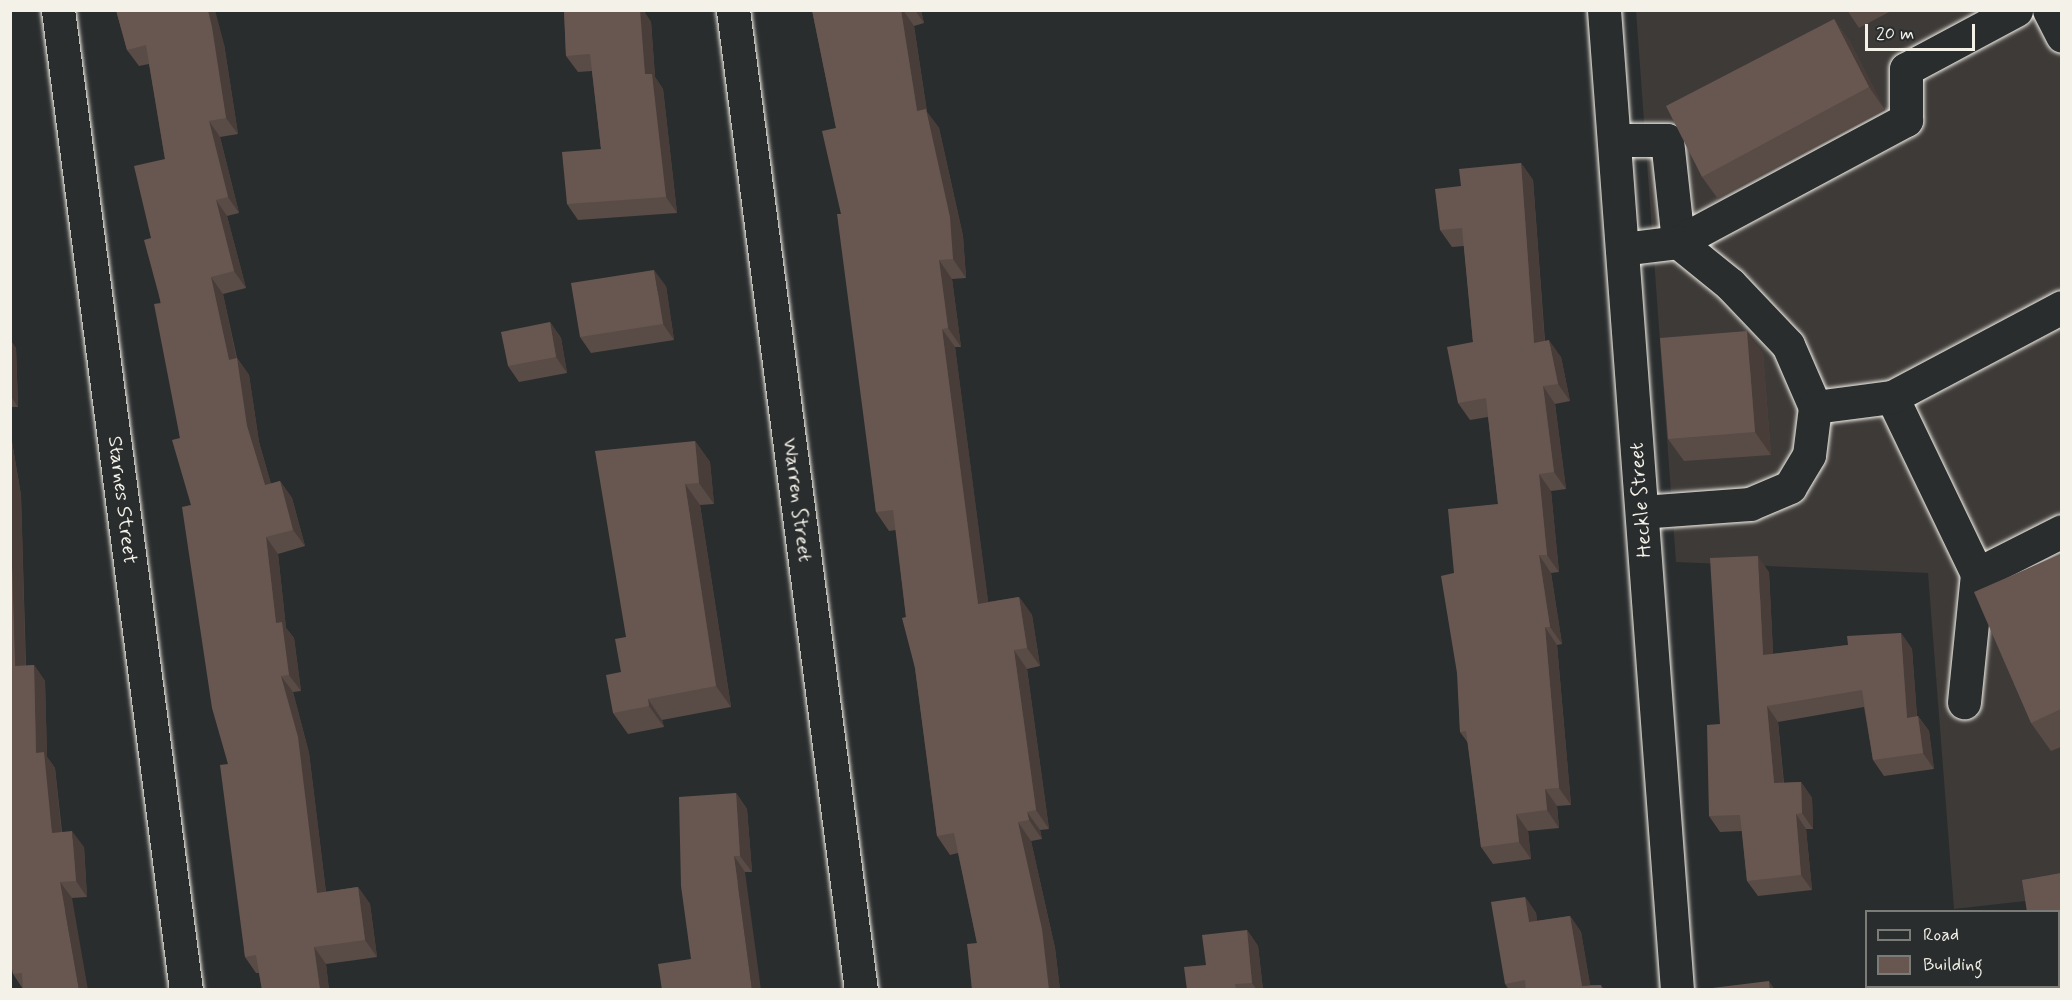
<!DOCTYPE html>
<html>
<head>
<meta charset="utf-8">
<style>
  body { margin:0 }
  #map { position:relative; width:2072px; height:1000px; overflow:hidden; background:#2a2d2e; font-family:Mynerve,sans-serif }
  div>[style] { position:absolute }
  .built>* { inset:0; background:#3d3a38 }
  .roads { filter:drop-shadow(0 0 2px #f4f1e8) drop-shadow(0 0 2px #f4f1e8) }
  .minor>* { height:33px; margin:-16.5px; padding:0 16.5px; transform-origin:16.5px; border-radius:16.5px; background:#2a2d2e }
  .major>* { height:33px; margin:-16.5px; padding:0 16.5px; transform-origin:16.5px; border-radius:16.5px; background:#2a2d2e }
  .wall>* { inset:0; background:#594b46 }
  .shaded-wall>* { inset:0; background:#493d39 }
  .building>* { inset:0; background:#685751 }
  span { translate:-50% -50%; white-space:nowrap; text-align:center; line-height:1.15; -webkit-text-stroke:4.5px #2a2d2e; paint-order:stroke }
  .street-label { font-size:20px; color:#f4f1e8 }
  .frame { position:absolute; inset:0; border:12px solid #f4f1e8; pointer-events:none }
  .legend { position:absolute; left:1865px; top:910px; width:195px; height:78px; box-sizing:border-box; background:#2a2d2e; border:2px solid #7b7b78; margin:0; padding:8px 10px; list-style:none; font-size:18px; color:#f4f1e8 }
  .legend li { display:flex; align-items:center; gap:12px; height:30px }
  .legend b { width:30px; border:2px solid #7b7b78 }
  .scale { position:absolute; left:1865px; top:24px; width:110px; height:27px; box-sizing:border-box; border:3px solid #f4f1e8; border-top:0; padding-left:8px; font-size:18px; line-height:21px; white-space:nowrap; color:#f4f1e8; -webkit-text-stroke:4px #2a2d2e; paint-order:stroke }
</style>
</head>
<body>
<div id="map">
  <div class="built">
    <div style="clip-path:polygon(1636px 11px,2061px 11px,2061px 897px,1954px 909px,1928px 573px,1676px 562px)"></div>
  </div>
  <div class="roads">
    <div class="minor">
      <div style="left:58px;top:10px;width:988px;rotate:82.56deg"></div>
      <div style="left:733px;top:10px;width:988px;rotate:82.56deg"></div>
      <div style="left:1604px;top:10px;width:983px;rotate:85.74deg"></div>
      <div style="left:1614px;top:140px;width:53px"></div>
      <div style="left:1667px;top:140px;width:103px;rotate:83.8deg"></div>
      <div style="left:1678px;top:242px;width:259px;rotate:-28.2deg"></div>
      <div style="left:1906px;top:120px;width:51px;rotate:-90deg"></div>
      <div style="left:1906px;top:69px;width:125px;rotate:-28.2deg"></div>
      <div style="left:1622px;top:249px;width:56px;rotate:-7.1deg"></div>
      <div style="left:1678px;top:242px;width:67px;rotate:38.9deg"></div>
      <div style="left:1730px;top:284px;width:84px;rotate:46.4deg"></div>
      <div style="left:1788px;top:345px;width:68px;rotate:66.5deg"></div>
      <div style="left:1815px;top:407px;width:48px;rotate:97.1deg"></div>
      <div style="left:1809px;top:455px;width:37px;rotate:121deg"></div>
      <div style="left:1790px;top:487px;width:43px;rotate:157deg"></div>
      <div style="left:1750px;top:504px;width:108px;rotate:175.8deg"></div>
      <div style="left:1892px;top:397px;width:196px;rotate:64.3deg"></div>
      <div style="left:1977px;top:574px;width:129px;rotate:95.8deg"></div>
      <div style="left:1815px;top:407px;width:78px;rotate:-7.4deg"></div>
      <div style="left:1892px;top:397px;width:192px;rotate:-27.9deg"></div>
      <div style="left:1977px;top:574px;width:95px;rotate:-26.8deg"></div>
    </div>
    <div class="major">
      <div style="left:2049px;top:10px;width:29px;rotate:63deg"></div>
    </div>
  </div>
  <div class="wall">
    <div style="clip-path:polygon(116px 10px,224px 44px,238px 134px,220px 137px,239px 213px,227px 216px,246px 288px,223px 294px,237px 358px,249px 375px,259px 442px,271px 484px,280px 481px,292px 498px,305px 546px,278px 554px,286px 628px,294px 638px,301px 691px,293px 692px,309px 753px,326px 892px,358px 887px,370px 904px,377px 957px,326px 964px,329px 990px,262px 990px,259px 973px,256px 973px,245px 957px,228px 764px,191px 505px,180px 438px,151px 238px,165px 159px,149px 64px,139px 66px,127px 50px)"></div>
    <div style="clip-path:polygon(564px 10px,643px 10px,651px 22px,655px 77px,663px 89px,677px 213px,578px 220px,567px 204px,601px 149px,592px 71px,578px 72px,566px 56px)"></div>
    <div style="clip-path:polygon(812px 10px,921px 10px,924px 23px,914px 26px,927px 112px,939px 128px,963px 236px,966px 278px,952px 279px,961px 347px,955px 347px,988px 602px,1019px 597px,1032px 615px,1040px 666px,1027px 669px,1049px 829px,1040px 830px,1042px 839px,1031px 841px,1055px 948px,1060px 990px,972px 990px,977px 943px,958px 853px,950px 855px,937px 836px,915px 668px,906px 617px,896px 530px,889px 531px,876px 512px,841px 214px,836px 128px)"></div>
    <div style="clip-path:polygon(1847px 10px,1893px 10px,1859px 28px)"></div>
    <div style="clip-path:polygon(1834px 19px,1850px 42px,1885px 110px,1718px 199px,1702px 177px)"></div>
    <div style="clip-path:polygon(1521px 163px,1533px 180px,1545px 341px,1561px 357px,1570px 401px,1555px 404px,1566px 489px,1551px 491px,1559px 572px,1551px 573px,1562px 644px,1557px 645px,1571px 805px,1557px 806px,1559px 828px,1528px 831px,1531px 859px,1493px 864px,1481px 847px,1468px 743px,1460px 732px,1454px 573px,1498px 504px,1488px 417px,1470px 420px,1458px 403px,1473px 342px,1464px 246px,1452px 247px,1440px 230px,1461px 186px)"></div>
    <div style="clip-path:polygon(666px 286px,674px 340px,591px 353px,580px 337px)"></div>
    <div style="clip-path:polygon(550px 322px,561px 338px,567px 373px,519px 382px,508px 366px)"></div>
    <div style="clip-path:polygon(10px 340px,16px 348px,18px 407px,10px 407px)"></div>
    <div style="clip-path:polygon(1763px 353px,1771px 455px,1684px 461px,1668px 439px)"></div>
    <div style="clip-path:polygon(10px 430px,21px 495px,26px 666px,34px 665px,45px 681px,47px 757px,55px 768px,62px 832px,84px 847px,87px 897px,72px 898px,23px 989px,13px 974px,10px 957px)"></div>
    <div style="clip-path:polygon(695px 441px,710px 462px,714px 504px,700px 505px,731px 707px,662px 720px,664px 727px,628px 734px,613px 713px,621px 672px,626px 637px)"></div>
    <div style="clip-path:polygon(2061px 554px,2061px 747px,2051px 751px,2031px 723px)"></div>
    <div style="clip-path:polygon(1769px 572px,1773px 654px,1848px 645px,1901px 633px,1912px 649px,1917px 716px,1918px 716px,1929px 731px,1934px 769px,1884px 776px,1873px 760px,1864px 707px,1778px 722px,1784px 783px,1801px 782px,1812px 798px,1813px 829px,1806px 829px,1812px 890px,1758px 896px,1747px 881px,1742px 831px,1720px 832px,1709px 816px,1720px 724px)"></div>
    <div style="clip-path:polygon(736px 793px,747px 809px,752px 872px,745px 872px,691px 959px)"></div>
    <div style="clip-path:polygon(2061px 873px,2061px 948px,2058px 949px,2058px 912px)"></div>
    <div style="clip-path:polygon(1525px 897px,1536px 913px,1537px 921px,1570px 916px,1581px 932px,1590px 985px,1601px 985px,1604px 990px,1509px 990px,1505px 984px)"></div>
    <div style="clip-path:polygon(1247px 930px,1258px 946px,1263px 990px,1187px 990px,1206px 965px)"></div>
  </div>
  <div class="shaded-wall">
    <div style="clip-path:polygon(208px 10px,215px 10px,224px 44px,238px 134px,226px 118px)"></div>
    <div style="clip-path:polygon(634px 10px,643px 10px,651px 22px,655px 77px,663px 89px,677px 213px,666px 197px)"></div>
    <div style="clip-path:polygon(901px 10px,903px 10px,914px 26px,927px 112px,939px 128px,963px 236px,966px 278px,953px 259px,917px 111px)"></div>
    <div style="clip-path:polygon(915px 10px,921px 10px,924px 23px)"></div>
    <div style="clip-path:polygon(1834px 19px,1850px 42px,1885px 110px,1869px 87px)"></div>
    <div style="clip-path:polygon(209px 121px,220px 137px,239px 213px,228px 197px)"></div>
    <div style="clip-path:polygon(1521px 163px,1533px 180px,1546px 360px,1534px 343px)"></div>
    <div style="clip-path:polygon(216px 200px,227px 216px,246px 288px,234px 271px)"></div>
    <div style="clip-path:polygon(939px 260px,952px 279px,961px 347px,948px 328px)"></div>
    <div style="clip-path:polygon(654px 270px,666px 286px,674px 340px,663px 324px)"></div>
    <div style="clip-path:polygon(211px 277px,223px 294px,238px 366px,237px 358px,249px 375px,259px 442px,276px 502px,265px 485px,247px 426px,229px 360px)"></div>
    <div style="clip-path:polygon(550px 322px,561px 338px,567px 373px,556px 357px)"></div>
    <div style="clip-path:polygon(942px 329px,955px 347px,991px 623px,978px 604px)"></div>
    <div style="clip-path:polygon(1747px 331px,1763px 353px,1771px 455px,1755px 432px)"></div>
    <div style="clip-path:polygon(10px 340px,16px 348px,18px 407px,10px 395px)"></div>
    <div style="clip-path:polygon(1549px 340px,1561px 357px,1570px 401px,1558px 384px)"></div>
    <div style="clip-path:polygon(1543px 386px,1555px 404px,1566px 489px,1554px 472px)"></div>
    <div style="clip-path:polygon(10px 430px,21px 495px,26px 682px,15px 666px,10px 498px)"></div>
    <div style="clip-path:polygon(695px 441px,710px 462px,714px 504px,699px 483px)"></div>
    <div style="clip-path:polygon(1539px 474px,1551px 491px,1559px 572px,1547px 555px)"></div>
    <div style="clip-path:polygon(280px 481px,292px 498px,305px 546px,293px 530px)"></div>
    <div style="clip-path:polygon(685px 484px,700px 505px,731px 707px,716px 686px)"></div>
    <div style="clip-path:polygon(266px 537px,278px 554px,286px 628px,294px 638px,301px 691px,289px 675px,276px 623px)"></div>
    <div style="clip-path:polygon(1539px 555px,1551px 573px,1562px 644px,1550px 627px)"></div>
    <div style="clip-path:polygon(1758px 556px,1769px 572px,1774px 671px,1763px 655px)"></div>
    <div style="clip-path:polygon(1019px 597px,1032px 615px,1040px 666px,1027px 648px)"></div>
    <div style="clip-path:polygon(1545px 627px,1557px 645px,1571px 805px,1559px 788px)"></div>
    <div style="clip-path:polygon(1901px 633px,1912px 649px,1918px 733px,1907px 718px)"></div>
    <div style="clip-path:polygon(1014px 650px,1027px 669px,1049px 829px,1036px 810px)"></div>
    <div style="clip-path:polygon(34px 665px,45px 681px,47px 757px,55px 768px,63px 849px,52px 833px,36px 753px)"></div>
    <div style="clip-path:polygon(281px 676px,293px 692px,309px 753px,328px 909px,317px 893px)"></div>
    <div style="clip-path:polygon(648px 699px,662px 720px,664px 727px,649px 706px)"></div>
    <div style="clip-path:polygon(1767px 706px,1778px 722px,1785px 799px,1774px 783px)"></div>
    <div style="clip-path:polygon(1918px 716px,1929px 731px,1934px 769px,1923px 753px)"></div>
    <div style="clip-path:polygon(1801px 782px,1812px 798px,1813px 829px,1802px 813px)"></div>
    <div style="clip-path:polygon(1545px 789px,1557px 806px,1559px 828px,1547px 810px)"></div>
    <div style="clip-path:polygon(736px 793px,747px 809px,752px 872px,740px 856px)"></div>
    <div style="clip-path:polygon(1027px 812px,1040px 830px,1042px 839px,1029px 820px)"></div>
    <div style="clip-path:polygon(1516px 814px,1528px 831px,1531px 859px,1519px 842px)"></div>
    <div style="clip-path:polygon(1796px 814px,1806px 829px,1812px 890px,1801px 875px)"></div>
    <div style="clip-path:polygon(1018px 822px,1031px 841px,1055px 948px,1060px 990px,1049px 990px)"></div>
    <div style="clip-path:polygon(72px 831px,84px 847px,87px 897px,76px 881px)"></div>
    <div style="clip-path:polygon(734px 856px,745px 872px,761px 990px,752px 990px)"></div>
    <div style="clip-path:polygon(60px 882px,72px 898px,88px 990px,79px 990px)"></div>
    <div style="clip-path:polygon(358px 887px,370px 904px,377px 957px,365px 940px)"></div>
    <div style="clip-path:polygon(1525px 897px,1536px 913px,1540px 938px,1529px 922px)"></div>
    <div style="clip-path:polygon(1570px 916px,1581px 932px,1591px 990px,1582px 986px)"></div>
    <div style="clip-path:polygon(1247px 930px,1258px 946px,1263px 990px,1257px 990px,1252px 983px)"></div>
    <div style="clip-path:polygon(314px 947px,326px 964px,329px 990px,320px 990px)"></div>
    <div style="clip-path:polygon(1769px 981px,1775px 990px,1770px 990px)"></div>
    <div style="clip-path:polygon(1927px 987px,1937px 987px,1937px 990px,1928px 990px)"></div>
  </div>
  <div class="building">
    <div style="clip-path:polygon(116px 10px,208px 10px,212px 27px,226px 118px,209px 121px,228px 197px,216px 200px,234px 271px,211px 277px,229px 360px,237px 358px,247px 426px,265px 485px,280px 481px,293px 530px,266px 537px,276px 623px,282px 622px,289px 675px,281px 676px,298px 737px,317px 893px,358px 887px,365px 940px,314px 947px,320px 990px,262px 990px,256px 955px,245px 957px,220px 765px,228px 764px,212px 708px,182px 507px,191px 505px,172px 440px,180px 438px,154px 304px,161px 303px,144px 240px,151px 238px,134px 166px,165px 159px,146px 45px,127px 50px)"></div>
    <div style="clip-path:polygon(564px 10px,640px 10px,645px 74px,652px 74px,666px 197px,567px 204px,562px 152px,601px 149px,590px 54px,566px 56px)"></div>
    <div style="clip-path:polygon(812px 10px,901px 10px,917px 111px,926px 109px,950px 217px,953px 259px,939px 260px,948px 328px,942px 329px,978px 604px,1019px 597px,1027px 648px,1014px 650px,1036px 810px,1027px 812px,1029px 820px,1018px 822px,1042px 929px,1049px 990px,972px 990px,967px 944px,977px 943px,954px 833px,937px 836px,915px 668px,902px 618px,906px 617px,893px 510px,876px 512px,837px 214px,841px 214px,822px 131px,836px 128px)"></div>
    <div style="clip-path:polygon(1834px 19px,1869px 87px,1702px 177px,1666px 106px)"></div>
    <div style="clip-path:polygon(1521px 163px,1534px 343px,1549px 340px,1558px 384px,1543px 386px,1554px 472px,1539px 474px,1547px 555px,1539px 555px,1550px 627px,1545px 627px,1559px 788px,1545px 789px,1547px 810px,1516px 814px,1519px 842px,1481px 847px,1466px 731px,1460px 732px,1457px 673px,1441px 576px,1454px 573px,1448px 509px,1498px 504px,1486px 398px,1458px 403px,1447px 347px,1473px 342px,1462px 228px,1440px 230px,1435px 189px,1461px 186px,1459px 169px)"></div>
    <div style="clip-path:polygon(654px 270px,663px 324px,580px 337px,571px 283px)"></div>
    <div style="clip-path:polygon(550px 322px,556px 357px,508px 366px,501px 332px)"></div>
    <div style="clip-path:polygon(1747px 331px,1755px 432px,1668px 439px,1660px 338px)"></div>
    <div style="clip-path:polygon(695px 441px,699px 483px,685px 484px,716px 686px,648px 699px,649px 706px,613px 713px,606px 675px,621px 672px,615px 639px,626px 637px,595px 451px)"></div>
    <div style="clip-path:polygon(10px 498px,15px 666px,34px 665px,36px 753px,44px 752px,52px 833px,72px 831px,76px 881px,60px 882px,79px 990px,23px 990px,22px 973px,13px 974px,10px 957px)"></div>
    <div style="clip-path:polygon(2061px 554px,2061px 709px,2031px 723px,1974px 592px)"></div>
    <div style="clip-path:polygon(1758px 556px,1763px 655px,1848px 645px,1847px 636px,1901px 633px,1907px 718px,1918px 716px,1923px 753px,1873px 760px,1862px 690px,1767px 706px,1774px 783px,1801px 782px,1802px 813px,1796px 814px,1801px 875px,1747px 881px,1740px 815px,1709px 816px,1707px 725px,1720px 724px,1710px 558px)"></div>
    <div style="clip-path:polygon(736px 793px,740px 856px,734px 856px,752px 990px,662px 990px,658px 964px,691px 959px,681px 886px,679px 797px)"></div>
    <div style="clip-path:polygon(2061px 873px,2061px 918px,2058px 918px,2058px 912px,2027px 912px,2022px 880px)"></div>
    <div style="clip-path:polygon(1525px 897px,1529px 922px,1570px 916px,1582px 986px,1601px 985px,1601px 990px,1526px 990px,1525px 980px,1505px 984px,1491px 902px)"></div>
    <div style="clip-path:polygon(1247px 930px,1252px 983px,1235px 984px,1236px 990px,1187px 990px,1184px 967px,1206px 965px,1202px 935px)"></div>
    <div style="clip-path:polygon(1769px 981px,1770px 990px,1705px 990px,1704px 989px)"></div>
    <div style="clip-path:polygon(1872px 987px,1927px 987px,1928px 990px,1872px 990px)"></div>
  </div>
  <div class="street-label">
    <span style="left:122px;top:500px;rotate:83deg">Starnes Street</span>
    <span style="left:797px;top:500px;rotate:83deg">Warren Street</span>
    <span style="left:1641px;top:500px;rotate:-94deg">Heckle Street</span>
  </div>
  <div class="frame"></div>
  <ul class="legend">
  <li><b style="height:8px;background:#2a2d2e"></b>Road</li>
  <li><b style="height:16px;background:#685751"></b>Building</li>
  </ul>
  <div class="scale">20 m</div>
</div>
</body>
</html>
